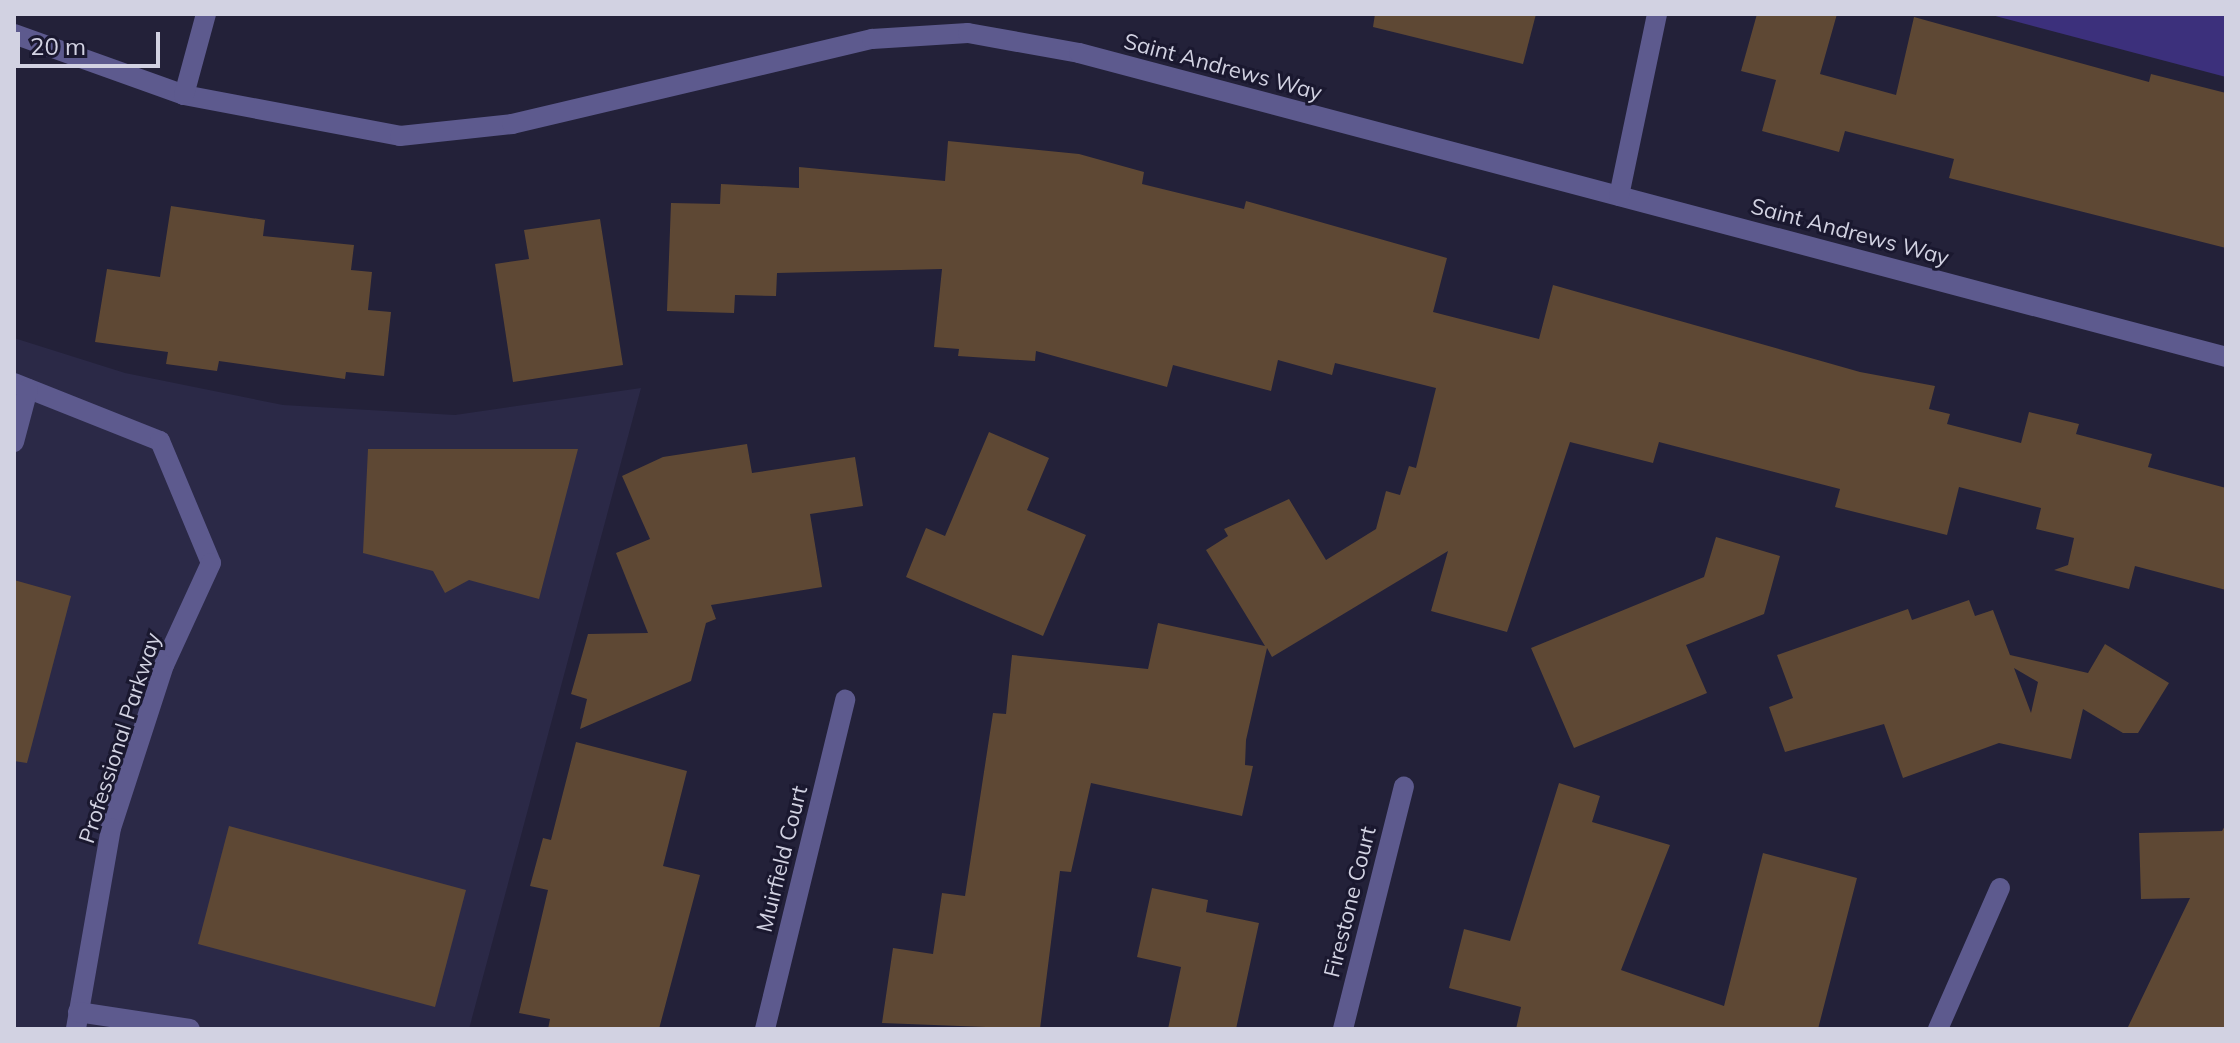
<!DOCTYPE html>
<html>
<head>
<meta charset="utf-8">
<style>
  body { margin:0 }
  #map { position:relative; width:2240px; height:1043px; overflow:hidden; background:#232139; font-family:Mulish,sans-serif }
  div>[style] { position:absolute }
  .built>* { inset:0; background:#2b2947 }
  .green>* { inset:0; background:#3c307c }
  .building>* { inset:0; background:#5e4834 }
  .minor>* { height:20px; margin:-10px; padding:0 10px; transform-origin:10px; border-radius:10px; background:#5d5a8e }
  span { translate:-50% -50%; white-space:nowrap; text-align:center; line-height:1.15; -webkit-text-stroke:6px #1a182f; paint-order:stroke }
  .street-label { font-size:22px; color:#d2d2e2 }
  .frame { position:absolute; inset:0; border:16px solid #d2d2e2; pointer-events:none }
  .scale { position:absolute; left:16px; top:32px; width:144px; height:36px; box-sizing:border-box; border:4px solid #d2d2e2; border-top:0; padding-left:10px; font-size:24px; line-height:28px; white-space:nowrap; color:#d2d2e2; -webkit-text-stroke:6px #1a182f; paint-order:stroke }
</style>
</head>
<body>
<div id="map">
  <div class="built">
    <div style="clip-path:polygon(14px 338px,125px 373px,283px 405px,455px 415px,641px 388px,469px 1029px,14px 1029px)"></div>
  </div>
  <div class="green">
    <div style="clip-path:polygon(1988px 14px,2226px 14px,2226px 77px)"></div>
  </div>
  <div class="building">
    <div style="clip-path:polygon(1375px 14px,1536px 14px,1523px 64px,1373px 27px)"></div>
    <div style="clip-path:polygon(1757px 14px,1837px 14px,1820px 74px,1896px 95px,1914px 17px,2149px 82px,2151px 74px,2226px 93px,2226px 248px,1949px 178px,1954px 159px,1845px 131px,1839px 152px,1762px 131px,1776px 80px,1741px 71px)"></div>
    <div style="clip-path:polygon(948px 141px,1079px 154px,1144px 172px,1142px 184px,1244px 209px,1246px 201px,1447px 258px,1433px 312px,1539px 339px,1553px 285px,1860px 372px,1935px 386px,1929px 409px,1950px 414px,1947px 424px,2021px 443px,2029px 412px,2079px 424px,2076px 434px,2152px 454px,2148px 467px,2226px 488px,2226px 590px,2135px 566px,2129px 589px,2054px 570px,2068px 565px,2074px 538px,2036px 529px,2041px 508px,1959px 487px,1947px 535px,1835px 507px,1840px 489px,1659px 442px,1653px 463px,1570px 442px,1507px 632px,1431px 611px,1448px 551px,1272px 657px,1267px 648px,1246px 740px,1245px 765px,1253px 766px,1242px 816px,1091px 783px,1071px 872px,1060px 871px,1040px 1029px,882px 1023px,893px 948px,933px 954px,942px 893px,965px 896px,993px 713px,1006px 714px,1012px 655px,1148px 669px,1158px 623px,1265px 646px,1206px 550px,1228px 536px,1224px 529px,1289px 499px,1326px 560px,1376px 529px,1386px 491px,1400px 495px,1409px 466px,1416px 468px,1436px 388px,1335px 363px,1332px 375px,1278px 360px,1271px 391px,1173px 365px,1167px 387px,1036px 351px,1035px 361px,958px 356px,959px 349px,934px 347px,942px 269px,777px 273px,776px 296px,735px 295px,734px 313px,667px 311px,671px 203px,720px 204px,721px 184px,799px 188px,799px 167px,945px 181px)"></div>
    <div style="clip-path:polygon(171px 206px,265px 220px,263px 236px,354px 245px,351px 270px,372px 272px,368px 310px,391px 312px,384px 376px,346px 372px,345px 379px,219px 361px,217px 371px,166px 364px,168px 352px,95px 342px,107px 269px,160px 277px)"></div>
    <div style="clip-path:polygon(600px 219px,623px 365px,513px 382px,495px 264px,529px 259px,524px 230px)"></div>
    <div style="clip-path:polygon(989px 432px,1049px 458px,1027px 510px,1086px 535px,1043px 636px,906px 577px,926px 528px,945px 536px)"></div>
    <div style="clip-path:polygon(747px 444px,752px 473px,855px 457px,863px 506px,810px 514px,822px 587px,711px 605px,716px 619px,706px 623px,691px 681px,580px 729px,587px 699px,571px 694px,588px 634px,648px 633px,616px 553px,650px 539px,622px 476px,663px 457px)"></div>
    <div style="clip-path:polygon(368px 449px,578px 449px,539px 599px,469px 580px,445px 593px,433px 571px,363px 553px)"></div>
    <div style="clip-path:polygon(1716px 537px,1780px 556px,1764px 614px,1686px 645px,1707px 693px,1574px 748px,1531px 648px,1704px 577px)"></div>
    <div style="clip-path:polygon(14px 580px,71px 596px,27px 763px,14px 761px)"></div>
    <div style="clip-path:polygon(evenodd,1969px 600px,1975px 616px,1993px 610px,2010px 655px,2088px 673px,2105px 644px,2169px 683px,2138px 733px,2123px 733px,2083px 709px,2071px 759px,1999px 743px,1903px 778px,1884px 724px,1785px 752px,1769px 707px,1793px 698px,1777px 655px,1908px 609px,1912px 620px,1969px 600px,2014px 668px,2038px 682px,2031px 713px,2014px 668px)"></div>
    <div style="clip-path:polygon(576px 742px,687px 771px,663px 866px,700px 875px,659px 1029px,548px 1029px,550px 1019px,519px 1013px,548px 890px,530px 886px,543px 838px,551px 840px)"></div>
    <div style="clip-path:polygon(1559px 783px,1600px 796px,1592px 822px,1670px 845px,1621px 970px,1724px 1006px,1763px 853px,1857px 878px,1818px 1029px,1516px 1029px,1521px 1007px,1449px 988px,1464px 929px,1510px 941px)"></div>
    <div style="clip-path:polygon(2226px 824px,2226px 1029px,2127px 1029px,2190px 898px,2141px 899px,2139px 833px,2222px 831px)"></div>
    <div style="clip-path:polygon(229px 826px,466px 890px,435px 1007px,198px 944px)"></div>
    <div style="clip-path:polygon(1152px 888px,1208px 900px,1206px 912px,1259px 923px,1236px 1029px,1168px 1029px,1181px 967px,1137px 957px)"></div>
  </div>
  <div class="minor">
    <div style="left:14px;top:34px;width:181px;rotate:19.7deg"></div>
    <div style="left:184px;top:95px;width:220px;rotate:10.7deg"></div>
    <div style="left:400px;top:136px;width:113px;rotate:-6.1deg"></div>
    <div style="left:512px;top:124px;width:370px;rotate:-13.3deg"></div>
    <div style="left:872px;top:39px;width:96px;rotate:-3.6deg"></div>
    <div style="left:968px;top:33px;width:113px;rotate:10.2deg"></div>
    <div style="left:1079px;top:53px;width:1187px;rotate:14.84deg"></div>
    <div style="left:184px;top:95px;width:84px;rotate:-74.8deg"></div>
    <div style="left:1619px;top:196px;width:186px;rotate:-78.2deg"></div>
    <div style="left:14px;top:383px;width:157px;rotate:21.7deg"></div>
    <div style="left:160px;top:441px;width:132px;rotate:67.3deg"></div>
    <div style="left:211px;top:563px;width:112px;rotate:114.7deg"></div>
    <div style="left:164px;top:665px;width:171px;rotate:108deg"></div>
    <div style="left:111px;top:828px;width:204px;rotate:99.9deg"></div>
    <div style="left:14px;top:442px;width:55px;rotate:-75.2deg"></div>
    <div style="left:78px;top:1012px;width:113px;rotate:8.6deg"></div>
    <div style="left:765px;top:1029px;width:339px;rotate:-76.3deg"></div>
    <div style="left:1343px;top:1029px;width:250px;rotate:-75.9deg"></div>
    <div style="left:1938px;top:1029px;width:154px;rotate:-66.3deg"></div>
  </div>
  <div class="street-label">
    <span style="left:1223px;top:67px;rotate:15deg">Saint Andrews Way</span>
    <span style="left:1850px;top:232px;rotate:15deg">Saint Andrews Way</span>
    <span style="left:120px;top:738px;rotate:-72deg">Professional Parkway</span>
    <span style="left:782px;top:859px;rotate:-76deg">Muirfield Court</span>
    <span style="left:1350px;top:902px;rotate:-76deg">Firestone Court</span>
  </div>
  <div class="frame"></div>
  <div class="scale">20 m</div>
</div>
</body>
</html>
